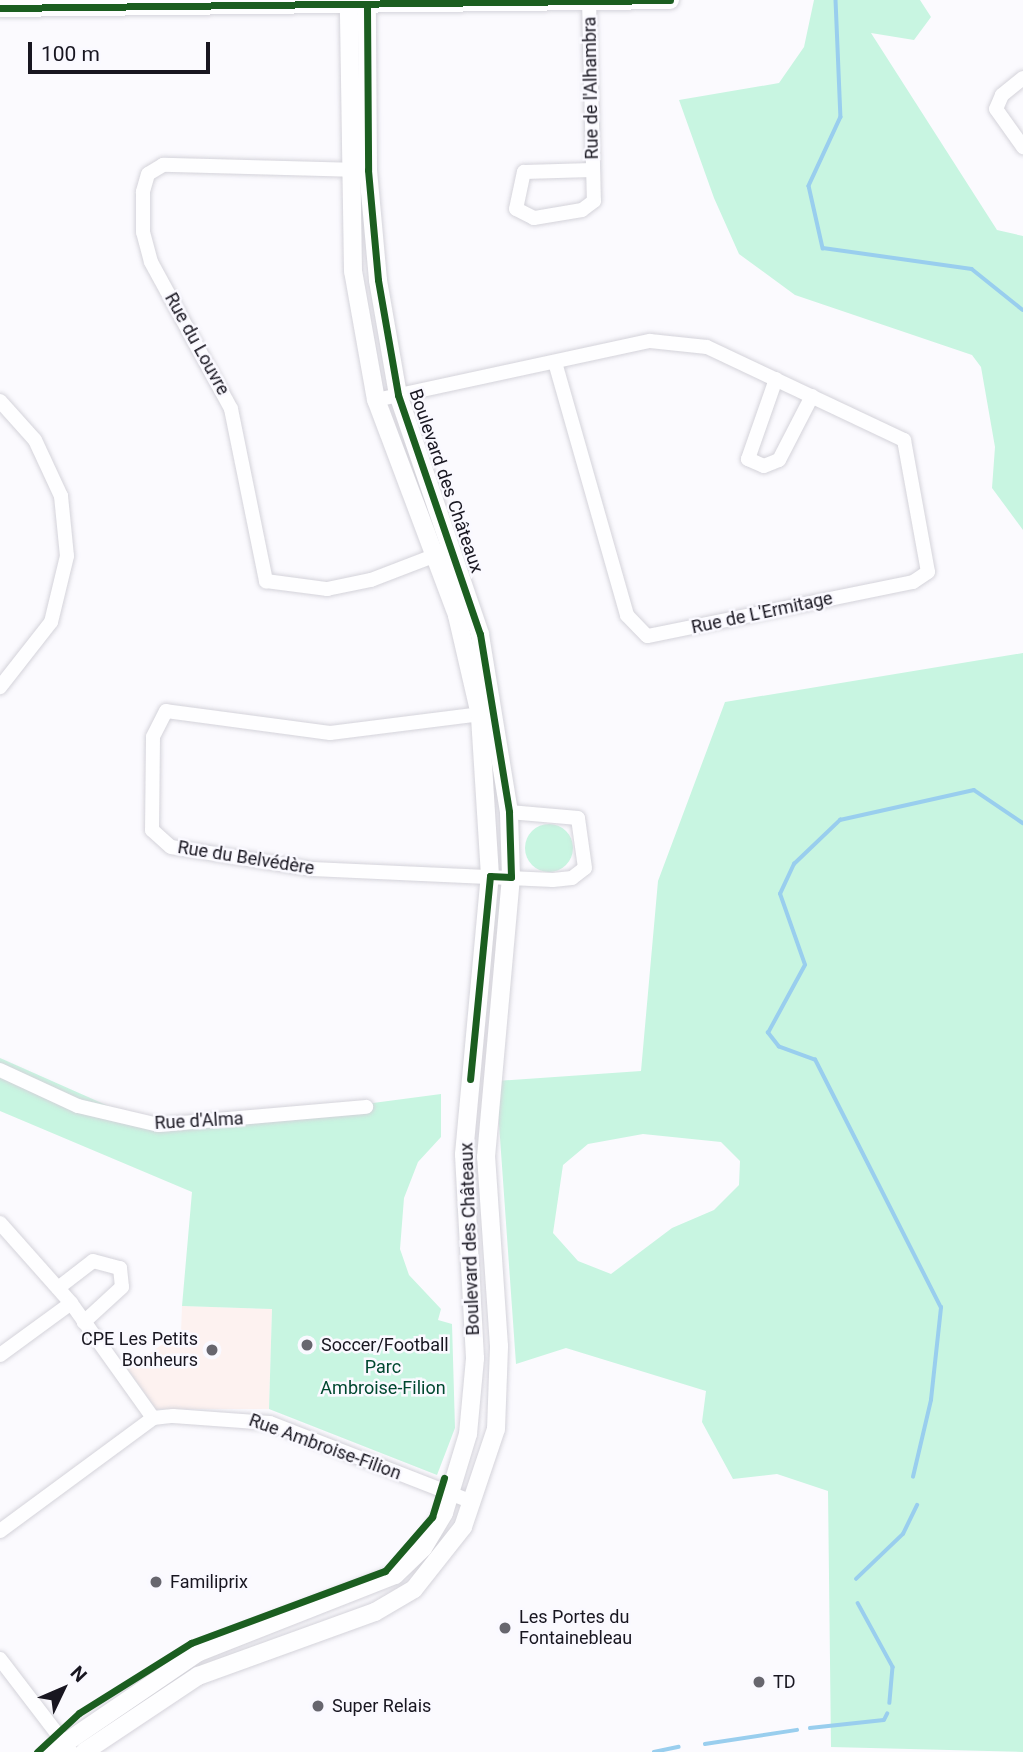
<!DOCTYPE html>
<html>
<head>
<meta charset="utf-8">
<style>
  body { margin:0 }
  #map { position:relative; width:1023px; height:1752px; overflow:hidden; background:#fbfafe; font-family:Roboto,sans-serif }
  div>[style] { position:absolute }
  .education>* { inset:0; background:#fdf2f0 }
  .green>* { inset:0; background:#c8f5e1 }
  .round { border-radius:50% }
  .stream>* { height:3.5px; margin:-1.75px; padding:0 1.75px; transform-origin:1.75px; border-radius:1.75px; background:#99ceee }
  .roads { filter:drop-shadow(0 0 2px #d4d3da) drop-shadow(0 0 2px #d4d3da) }
  .minor>* { height:14px; margin:-7px; padding:0 7px; transform-origin:7px; border-radius:7px; background:#fefeff }
  .tertiary>* { height:18px; margin:-9px; padding:0 9px; transform-origin:9px; border-radius:9px; background:#fefeff }
  .cycleway>* { height:7px; margin:-3.5px; padding:0 3.5px; transform-origin:3.5px; border-radius:3.5px; background:#1b5e20 }
  .dots>* { width:19px; height:19px; translate:-50% -50%; box-sizing:border-box; border:4px solid #faf9ff; border-radius:50% }
  span { translate:-50% -50%; white-space:nowrap; text-align:center; line-height:1.15; -webkit-text-stroke:5px #faf9ff; paint-order:stroke }
  .street-label { font-size:18px; color:#181620 }
  .poi-label { font-size:18px; color:#181620 }
  .right { translate:-100% -50%; text-align:right }
  .left { translate:0 -50%; text-align:left }
  .park-label { font-size:18px; color:#004830 }
  .north { position:absolute; left:28px; top:1654px; width:70px; height:70px; -webkit-text-stroke:5px #faf9ff; paint-order:stroke; rotate:46deg; font-size:19px; font-weight:700; line-height:28px; text-align:center; color:#181620 }
  .north::after { content:''; display:block; margin:auto; width:24px; height:32px; background:#181620; clip-path:polygon(50% 0,100% 100%,50% 72%,0 100%) }
  .scale { position:absolute; left:28px; top:42px; width:182px; height:32px; box-sizing:border-box; border:4px solid #181620; border-top:0; padding-left:9px; font-size:21px; line-height:24px; white-space:nowrap; color:#181620; -webkit-text-stroke:5px #faf9ff; paint-order:stroke }
</style>
</head>
<body>
<div id="map">
  <div class="education">
    <div style="clip-path:polygon(182px 1306px,272px 1309px,269px 1409px,156px 1409px,127px 1368px,181px 1332px)"></div>
  </div>
  <div class="green">
    <div style="clip-path:polygon(814px 0,920px 0,931px 17px,914px 40px,871px 33px,997px 230px,1023px 236px,1023px 530px,992px 488px,995px 447px,981px 367px,972px 355px,795px 295px,739px 254px,714px 198px,679px 100px,779px 83px,804px 47px)"></div>
    <div style="clip-path:polygon(evenodd,1023px 653px,1023px 1752px,831px 1747px,828px 1491px,777px 1474px,733px 1479px,702px 1422px,706px 1391px,566px 1348px,516px 1364px,496px 1081px,641px 1071px,658px 881px,725px 702px,1023px 653px,643px 1134px,721px 1142px,740px 1161px,739px 1185px,714px 1210px,672px 1228px,611px 1274px,578px 1261px,553px 1233px,563px 1165px,588px 1144px,643px 1134px)"></div>
    <div class="round" style="left:525px;top:824px;width:48px;height:48px"></div>
    <div style="clip-path:polygon(0 1058px,149px 1124px,199px 1126px,441px 1094px,441px 1137px,418px 1162px,404px 1198px,400px 1249px,409px 1275px,441px 1309px,438px 1320px,452px 1324px,455px 1428px,437px 1475px,269px 1409px,272px 1309px,182px 1306px,192px 1192px,0 1111px)"></div>
  </div>
  <div class="stream">
    <div style="left:836px;top:0;width:117px;rotate:87.6deg"></div>
    <div style="left:841px;top:117px;width:76px;rotate:114.9deg"></div>
    <div style="left:809px;top:186px;width:64px;rotate:77.3deg"></div>
    <div style="left:823px;top:248px;width:150px;rotate:8deg"></div>
    <div style="left:972px;top:269px;width:65px;rotate:38.8deg"></div>
    <div style="left:913px;top:1477px;width:79px;rotate:-76.8deg"></div>
    <div style="left:931px;top:1400px;width:93px;rotate:-83.8deg"></div>
    <div style="left:941px;top:1308px;width:278px;rotate:-116.9deg"></div>
    <div style="left:815px;top:1060px;width:38px;rotate:-160deg"></div>
    <div style="left:779px;top:1047px;width:18px;rotate:-128deg"></div>
    <div style="left:768px;top:1033px;width:77px;rotate:-61.4deg"></div>
    <div style="left:805px;top:965px;width:75px;rotate:-109.4deg"></div>
    <div style="left:780px;top:894px;width:33px;rotate:-65deg"></div>
    <div style="left:794px;top:864px;width:64px;rotate:-43.7deg"></div>
    <div style="left:840px;top:820px;width:137px;rotate:-12.6deg"></div>
    <div style="left:974px;top:790px;width:59px;rotate:34deg"></div>
    <div style="left:856px;top:1579px;width:65px;rotate:-43.8deg"></div>
    <div style="left:903px;top:1534px;width:32px;rotate:-64deg"></div>
    <div style="left:858px;top:1603px;width:73px;rotate:61.3deg"></div>
    <div style="left:893px;top:1667px;width:36px;rotate:95deg"></div>
    <div style="left:810px;top:1728px;width:74px;rotate:-6.2deg"></div>
    <div style="left:884px;top:1720px;width:7px;rotate:-63deg"></div>
    <div style="left:705px;top:1744px;width:93px;rotate:-8.7deg"></div>
    <div style="left:654px;top:1752px;width:25px;rotate:-12deg"></div>
  </div>
  <div class="roads">
    <div class="minor">
      <div style="left:589px;top:0;width:201px;rotate:88.6deg"></div>
      <div style="left:594px;top:201px;width:15px;rotate:143deg"></div>
      <div style="left:582px;top:210px;width:49px;rotate:170.5deg"></div>
      <div style="left:534px;top:218px;width:20px;rotate:-153deg"></div>
      <div style="left:516px;top:209px;width:38px;rotate:-78deg"></div>
      <div style="left:524px;top:172px;width:68px;rotate:-1.7deg"></div>
      <div style="left:1023px;top:78px;width:27px;rotate:141deg"></div>
      <div style="left:1002px;top:95px;width:15px;rotate:113deg"></div>
      <div style="left:996px;top:109px;width:47px;rotate:54.6deg"></div>
      <div style="left:360px;top:170px;width:197px;rotate:-178.5deg"></div>
      <div style="left:163px;top:165px;width:17px;rotate:149deg"></div>
      <div style="left:148px;top:174px;width:19px;rotate:106deg"></div>
      <div style="left:143px;top:192px;width:40px;rotate:90deg"></div>
      <div style="left:143px;top:232px;width:31px;rotate:75deg"></div>
      <div style="left:151px;top:262px;width:167px;rotate:61.4deg"></div>
      <div style="left:231px;top:409px;width:176px;rotate:78.5deg"></div>
      <div style="left:266px;top:581px;width:62px;rotate:7.5deg"></div>
      <div style="left:327px;top:589px;width:45px;rotate:-11.6deg"></div>
      <div style="left:371px;top:580px;width:78px;rotate:-21deg"></div>
      <div style="left:776px;top:379px;width:85px;rotate:109.3deg"></div>
      <div style="left:748px;top:459px;width:17px;rotate:24deg"></div>
      <div style="left:764px;top:466px;width:16px;rotate:-22deg"></div>
      <div style="left:779px;top:460px;width:72px;rotate:-62.7deg"></div>
      <div style="left:376px;top:400px;width:280px;rotate:-12.2deg"></div>
      <div style="left:650px;top:341px;width:57px;rotate:6deg"></div>
      <div style="left:707px;top:347px;width:218px;rotate:25.3deg"></div>
      <div style="left:904px;top:440px;width:134px;rotate:79.7deg"></div>
      <div style="left:928px;top:572px;width:18px;rotate:146deg"></div>
      <div style="left:913px;top:582px;width:271px;rotate:168.5deg"></div>
      <div style="left:647px;top:636px;width:29px;rotate:-134deg"></div>
      <div style="left:627px;top:615px;width:263px;rotate:-105.9deg"></div>
      <div style="left:0;top:401px;width:52px;rotate:48.1deg"></div>
      <div style="left:35px;top:440px;width:62px;rotate:65.1deg"></div>
      <div style="left:61px;top:496px;width:60px;rotate:84.3deg"></div>
      <div style="left:67px;top:556px;width:68px;rotate:103.6deg"></div>
      <div style="left:51px;top:622px;width:83px;rotate:128.1deg"></div>
      <div style="left:489px;top:713px;width:160px;rotate:172.8deg"></div>
      <div style="left:330px;top:733px;width:165px;rotate:-172.4deg"></div>
      <div style="left:166px;top:711px;width:29px;rotate:117deg"></div>
      <div style="left:153px;top:737px;width:93px;rotate:90.6deg"></div>
      <div style="left:152px;top:830px;width:25px;rotate:42deg"></div>
      <div style="left:171px;top:847px;width:143px;rotate:8.9deg"></div>
      <div style="left:312px;top:869px;width:241px;rotate:2.6deg"></div>
      <div style="left:553px;top:880px;width:19px;rotate:-6deg"></div>
      <div style="left:572px;top:878px;width:16px;rotate:-38deg"></div>
      <div style="left:585px;top:868px;width:50px;rotate:-98deg"></div>
      <div style="left:578px;top:818px;width:69px;rotate:-175deg"></div>
      <div style="left:0;top:1070px;width:86px;rotate:24.8deg"></div>
      <div style="left:78px;top:1106px;width:83px;rotate:13.2deg"></div>
      <div style="left:159px;top:1125px;width:208px;rotate:-5deg"></div>
      <div style="left:0;top:1223px;width:107px;rotate:48.4deg"></div>
      <div style="left:71px;top:1303px;width:141px;rotate:54.5deg"></div>
      <div style="left:58px;top:1288px;width:44px;rotate:-37.6deg"></div>
      <div style="left:93px;top:1261px;width:28px;rotate:15deg"></div>
      <div style="left:120px;top:1268px;width:19px;rotate:84deg"></div>
      <div style="left:122px;top:1287px;width:52px;rotate:137.4deg"></div>
      <div style="left:0;top:1355px;width:88px;rotate:-36.2deg"></div>
      <div style="left:0;top:1531px;width:190px;rotate:-36.4deg"></div>
      <div style="left:153px;top:1418px;width:20px;rotate:-6deg"></div>
      <div style="left:173px;top:1416px;width:97px;rotate:4.1deg"></div>
      <div style="left:270px;top:1423px;width:218px;rotate:21.3deg"></div>
      <div style="left:0;top:1659px;width:117px;rotate:52.6deg"></div>
    </div>
    <div class="tertiary">
      <div style="left:0;top:8px;width:670px;rotate:-0.68deg"></div>
      <div style="left:52px;top:1752px;width:176px;rotate:-34.3deg"></div>
      <div style="left:197px;top:1653px;width:213px;rotate:-21.5deg"></div>
      <div style="left:395px;top:1575px;width:39px;rotate:-44deg"></div>
      <div style="left:423px;top:1548px;width:41px;rotate:-59deg"></div>
      <div style="left:444px;top:1513px;width:83px;rotate:-73.1deg"></div>
      <div style="left:468px;top:1434px;width:76px;rotate:-84.7deg"></div>
      <div style="left:475px;top:1358px;width:204px;rotate:-93.1deg"></div>
      <div style="left:464px;top:1154px;width:279px;rotate:-84.7deg"></div>
      <div style="left:490px;top:876px;width:161px;rotate:-93.6deg"></div>
      <div style="left:480px;top:715px;width:103px;rotate:-103deg"></div>
      <div style="left:457px;top:615px;width:230px;rotate:-110.6deg"></div>
      <div style="left:376px;top:400px;width:131px;rotate:-100.1deg"></div>
      <div style="left:353px;top:271px;width:262px;rotate:-90.9deg"></div>
      <div style="left:84px;top:1752px;width:137px;rotate:-33.7deg"></div>
      <div style="left:198px;top:1676px;width:188px;rotate:-19.9deg"></div>
      <div style="left:375px;top:1612px;width:45px;rotate:-30.5deg"></div>
      <div style="left:414px;top:1589px;width:79px;rotate:-51.7deg"></div>
      <div style="left:463px;top:1527px;width:103px;rotate:-71.4deg"></div>
      <div style="left:496px;top:1429px;width:83px;rotate:-87.9deg"></div>
      <div style="left:499px;top:1346px;width:189px;rotate:-93.9deg"></div>
      <div style="left:486px;top:1157px;width:281px;rotate:-84.9deg"></div>
      <div style="left:511px;top:877px;width:65px;rotate:-91.8deg"></div>
      <div style="left:509px;top:812px;width:180px;rotate:-99.3deg"></div>
      <div style="left:480px;top:634px;width:253px;rotate:-108.9deg"></div>
      <div style="left:398px;top:395px;width:117px;rotate:-99.9deg"></div>
      <div style="left:378px;top:280px;width:110px;rotate:-95.2deg"></div>
      <div style="left:368px;top:170px;width:162px;rotate:-90.4deg"></div>
    </div>
  </div>
  <div class="cycleway">
    <div style="left:0;top:8px;width:670px;rotate:-0.68deg"></div>
    <div style="left:367px;top:8px;width:162px;rotate:89.6deg"></div>
    <div style="left:368px;top:170px;width:110px;rotate:84.8deg"></div>
    <div style="left:378px;top:280px;width:117px;rotate:80.1deg"></div>
    <div style="left:398px;top:395px;width:253px;rotate:71.1deg"></div>
    <div style="left:480px;top:634px;width:180px;rotate:80.7deg"></div>
    <div style="left:509px;top:812px;width:65px;rotate:88.2deg"></div>
    <div style="left:511px;top:877px;width:21px;rotate:-177deg"></div>
    <div style="left:490px;top:876px;width:204px;rotate:95.6deg"></div>
    <div style="left:37px;top:1752px;width:57px;rotate:-42.9deg"></div>
    <div style="left:79px;top:1713px;width:132px;rotate:-32deg"></div>
    <div style="left:191px;top:1643px;width:207px;rotate:-20.4deg"></div>
    <div style="left:385px;top:1571px;width:72px;rotate:-49deg"></div>
    <div style="left:432px;top:1517px;width:41px;rotate:-72.9deg"></div>
  </div>
  <div class="dots">
    <div style="left:307px;top:1345px;background:#67666e"></div>
    <div style="left:212px;top:1350px;background:#67666e"></div>
    <div style="left:156px;top:1582px;background:#67666e"></div>
    <div style="left:505px;top:1628px;background:#67666e"></div>
    <div style="left:759px;top:1682px;background:#67666e"></div>
    <div style="left:318px;top:1706px;background:#67666e"></div>
  </div>
  <div class="street-label">
    <span style="left:591px;top:88px;rotate:-91deg">Rue de l'Alhambra</span>
    <span style="left:197px;top:344px;rotate:61deg">Rue du Louvre</span>
    <span style="left:446px;top:481px;rotate:71deg">Boulevard des Châteaux</span>
    <span style="left:762px;top:613px;rotate:-12deg">Rue de L'Ermitage</span>
    <span style="left:246px;top:858px;rotate:9deg">Rue du Belvédère</span>
    <span style="left:199px;top:1121px;rotate:-3deg">Rue d'Alma</span>
    <span style="left:470px;top:1239px;rotate:-92deg">Boulevard des Châteaux</span>
    <span style="left:325px;top:1447px;rotate:20deg">Rue Ambroise-Filion</span>
  </div>
  <div class="poi-label">
    <span class="right" style="left:198px;top:1350px">CPE Les Petits<br>Bonheurs</span>
    <span class="left" style="left:321px;top:1345px">Soccer/Football</span>
    <span class="left" style="left:170px;top:1582px">Familiprix</span>
    <span class="left" style="left:519px;top:1628px">Les Portes du<br>Fontainebleau</span>
    <span class="left" style="left:773px;top:1682px">TD</span>
    <span class="left" style="left:332px;top:1706px">Super Relais</span>
  </div>
  <div class="park-label">
    <span style="left:383px;top:1378px">Parc<br>Ambroise-Filion</span>
  </div>
  <div class="north">N</div>
  <div class="scale">100 m</div>
</div>
</body>
</html>
